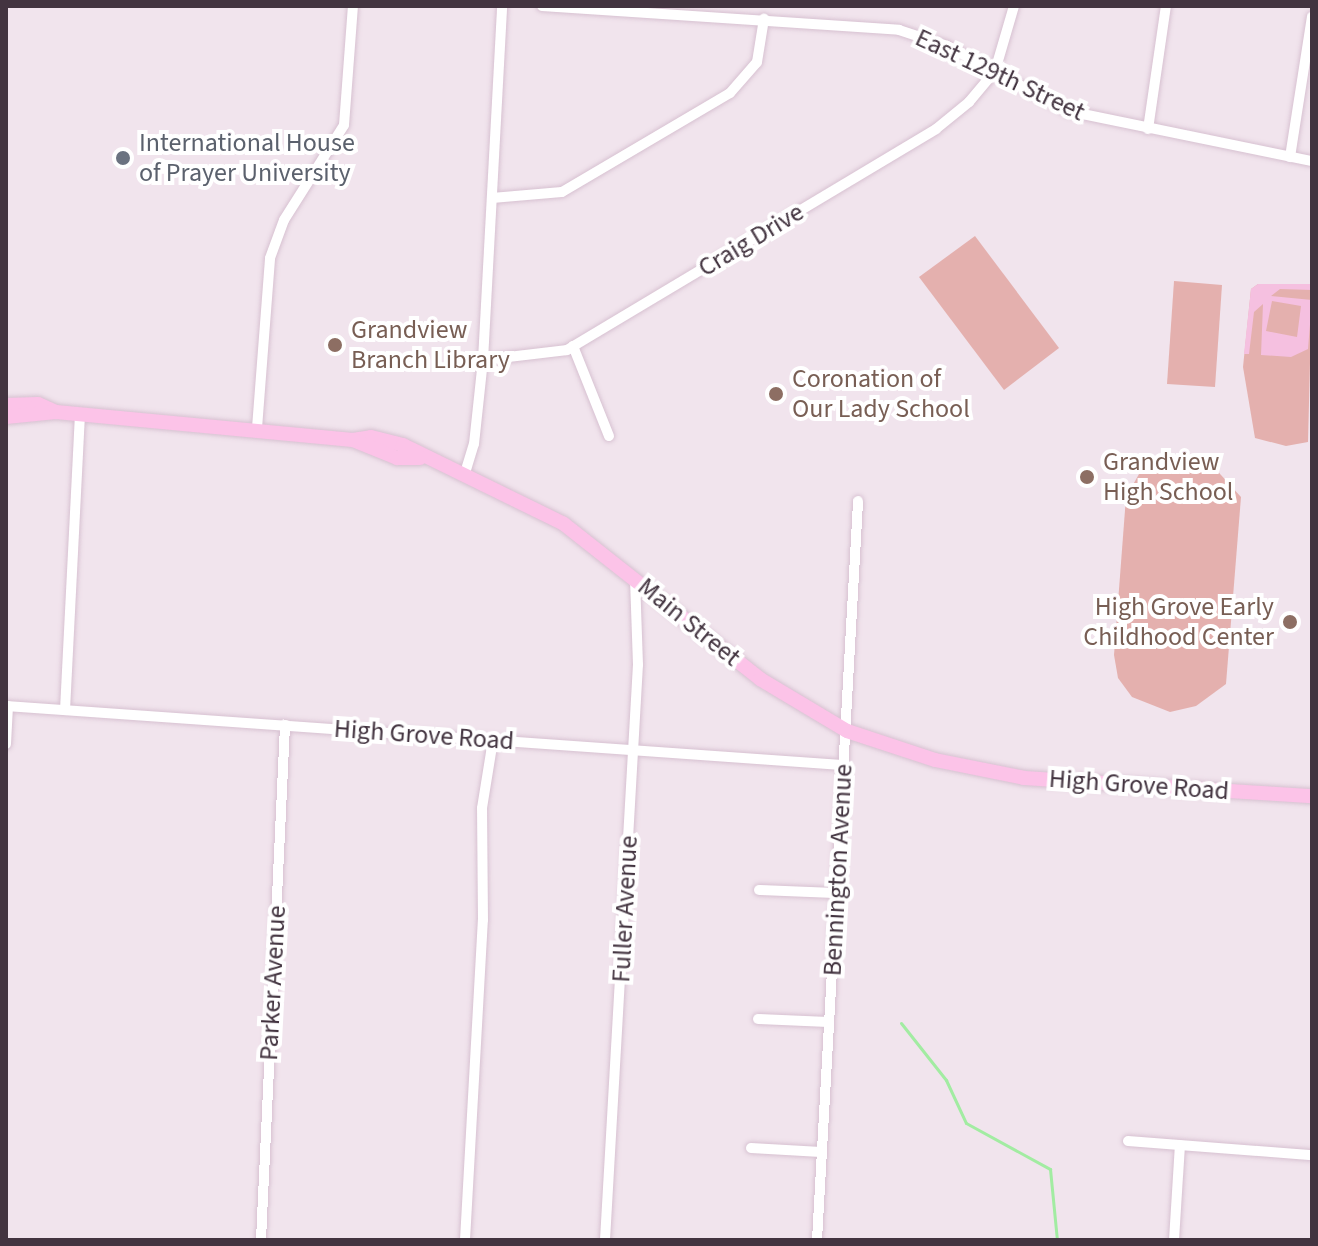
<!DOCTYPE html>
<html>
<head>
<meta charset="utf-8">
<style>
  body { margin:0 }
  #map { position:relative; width:1318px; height:1246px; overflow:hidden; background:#f1e4ed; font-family:"Source Sans 3",sans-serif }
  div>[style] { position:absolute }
  .green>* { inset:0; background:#e4b0ae }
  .sand>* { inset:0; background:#f5c0e0 }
  .stream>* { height:3px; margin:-1.5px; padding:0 1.5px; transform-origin:1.5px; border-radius:1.5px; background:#a2eca2 }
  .roads { filter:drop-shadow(0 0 2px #d7c1d1) drop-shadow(0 0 2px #d7c1d1) }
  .minor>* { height:10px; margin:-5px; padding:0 5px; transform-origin:5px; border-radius:5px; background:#fff }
  .secondary>* { height:14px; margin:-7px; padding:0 7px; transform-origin:7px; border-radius:7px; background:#fcc3e8 }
  .dots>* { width:22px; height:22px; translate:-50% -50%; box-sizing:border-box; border:4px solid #fff; border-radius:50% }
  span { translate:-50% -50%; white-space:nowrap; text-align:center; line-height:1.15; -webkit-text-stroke:8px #fff; paint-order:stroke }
  .street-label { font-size:26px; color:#433440 }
  .worship-label { font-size:26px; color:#5b616d }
  .left { translate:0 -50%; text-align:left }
  .education-label { font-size:26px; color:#785e54 }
  .right { translate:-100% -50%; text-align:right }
  .frame { position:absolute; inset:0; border:8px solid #433440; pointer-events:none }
</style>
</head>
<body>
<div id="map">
  <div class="green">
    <div style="clip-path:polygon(975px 236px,1059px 348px,1004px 390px,919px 277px)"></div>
    <div style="clip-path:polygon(1174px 281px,1222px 285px,1215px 387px,1167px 384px)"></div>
    <div style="clip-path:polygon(1258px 284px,1312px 284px,1308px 442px,1286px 446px,1255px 438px,1243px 367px,1251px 289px)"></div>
    <div style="clip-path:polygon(1169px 457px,1211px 464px,1241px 497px,1226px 684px,1196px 706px,1170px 712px,1132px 697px,1118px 678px,1114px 655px,1126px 497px,1139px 474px)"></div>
  </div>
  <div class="sand">
    <div style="clip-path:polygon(evenodd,1258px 284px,1312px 284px,1312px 290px,1280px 289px,1271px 296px,1312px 300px,1308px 349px,1291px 357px,1261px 355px,1263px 304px,1254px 312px,1249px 354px,1244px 354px,1251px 289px,1258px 284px,1272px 301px,1301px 306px,1297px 337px,1266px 331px,1272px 301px)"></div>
  </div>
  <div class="stream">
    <div style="left:901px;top:1023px;width:73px;rotate:51.7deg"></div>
    <div style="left:946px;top:1080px;width:47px;rotate:65.1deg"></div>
    <div style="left:966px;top:1123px;width:96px;rotate:28.7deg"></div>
    <div style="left:1050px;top:1169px;width:71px;rotate:84.4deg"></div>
  </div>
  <div class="roads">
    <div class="minor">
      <div style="left:542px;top:6px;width:358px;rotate:3.8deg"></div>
      <div style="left:899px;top:30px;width:51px;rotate:18.4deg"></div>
      <div style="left:947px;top:46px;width:137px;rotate:28.2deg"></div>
      <div style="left:1068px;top:111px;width:249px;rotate:11.6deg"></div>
      <div style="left:1148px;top:129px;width:124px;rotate:-81.7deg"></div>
      <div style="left:1290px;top:157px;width:142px;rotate:-81.1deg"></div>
      <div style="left:492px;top:198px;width:70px;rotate:-4.9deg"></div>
      <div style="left:562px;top:192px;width:195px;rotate:-30.5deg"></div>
      <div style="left:730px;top:93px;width:41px;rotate:-48.9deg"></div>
      <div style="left:757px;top:62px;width:44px;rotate:-80.8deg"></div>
      <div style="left:573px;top:346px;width:97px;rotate:68.2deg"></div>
      <div style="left:483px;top:360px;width:85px;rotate:-6.8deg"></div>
      <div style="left:567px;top:350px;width:430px;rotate:-30.9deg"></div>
      <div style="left:936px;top:129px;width:43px;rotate:-39.3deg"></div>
      <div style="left:969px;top:102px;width:40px;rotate:-50deg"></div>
      <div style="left:995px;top:71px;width:68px;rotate:-73.7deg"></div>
      <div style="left:257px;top:428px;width:170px;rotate:-85.6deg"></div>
      <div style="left:270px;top:258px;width:40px;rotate:-69.8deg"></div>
      <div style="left:284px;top:220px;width:112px;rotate:-57.7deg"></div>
      <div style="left:344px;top:125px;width:119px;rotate:-85.7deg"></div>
      <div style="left:465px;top:473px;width:30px;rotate:-73deg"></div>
      <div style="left:474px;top:444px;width:84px;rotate:-83.9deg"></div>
      <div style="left:483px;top:360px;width:355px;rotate:-86.9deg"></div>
      <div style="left:6px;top:706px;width:838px;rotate:4.04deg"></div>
      <div style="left:65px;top:710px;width:296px;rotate:-87.1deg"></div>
      <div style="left:6px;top:744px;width:38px;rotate:-87deg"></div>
      <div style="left:759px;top:890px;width:77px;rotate:2.2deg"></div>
      <div style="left:758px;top:1019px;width:71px;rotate:2.4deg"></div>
      <div style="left:1128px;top:1141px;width:185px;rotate:4.4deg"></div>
      <div style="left:751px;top:1148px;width:70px;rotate:3.3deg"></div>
      <div style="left:261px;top:1240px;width:516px;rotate:-87.33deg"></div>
      <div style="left:465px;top:1240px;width:321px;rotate:-86.8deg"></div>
      <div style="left:483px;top:920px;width:112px;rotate:-90.5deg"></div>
      <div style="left:482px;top:808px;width:69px;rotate:-80.8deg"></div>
      <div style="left:605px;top:1240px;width:576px;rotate:-86.72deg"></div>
      <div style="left:638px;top:665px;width:86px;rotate:-92deg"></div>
      <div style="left:817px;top:1240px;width:740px;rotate:-86.82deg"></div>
      <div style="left:1174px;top:1240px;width:95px;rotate:-86.4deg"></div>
    </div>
    <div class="secondary">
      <div style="left:6px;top:405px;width:32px;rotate:-2deg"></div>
      <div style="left:38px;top:404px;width:20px;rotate:24deg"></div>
      <div style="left:6px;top:417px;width:50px;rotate:-5.7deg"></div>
      <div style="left:56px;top:412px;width:298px;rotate:5.4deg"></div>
      <div style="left:353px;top:440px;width:18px;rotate:-9deg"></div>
      <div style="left:371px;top:437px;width:33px;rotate:14deg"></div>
      <div style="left:403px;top:445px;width:179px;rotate:26.1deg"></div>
      <div style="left:564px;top:524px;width:250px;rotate:38.3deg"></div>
      <div style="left:760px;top:679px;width:101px;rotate:30.9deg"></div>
      <div style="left:847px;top:731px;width:93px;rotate:18.2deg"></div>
      <div style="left:935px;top:760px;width:91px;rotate:11.4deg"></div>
      <div style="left:1024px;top:778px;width:289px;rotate:3.6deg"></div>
      <div style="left:353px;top:440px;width:48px;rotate:22.2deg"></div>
      <div style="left:397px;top:458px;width:23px"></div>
    </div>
  </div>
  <div class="dots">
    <div style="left:123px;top:158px;background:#6b7280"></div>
    <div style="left:335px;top:345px;background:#8d6e63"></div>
    <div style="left:776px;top:394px;background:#8d6e63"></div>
    <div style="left:1087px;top:477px;background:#8d6e63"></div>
    <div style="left:1290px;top:622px;background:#8d6e63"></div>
  </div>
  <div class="street-label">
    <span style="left:1000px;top:75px;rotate:25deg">East 129th Street</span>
    <span style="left:751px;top:240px;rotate:-31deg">Craig Drive</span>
    <span style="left:689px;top:622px;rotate:39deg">Main Street</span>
    <span style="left:424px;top:735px;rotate:4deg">High Grove Road</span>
    <span style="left:1139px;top:785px;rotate:4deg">High Grove Road</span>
    <span style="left:838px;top:870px;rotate:-87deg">Bennington Avenue</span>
    <span style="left:625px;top:909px;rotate:-87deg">Fuller Avenue</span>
    <span style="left:273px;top:983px;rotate:-87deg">Parker Avenue</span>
  </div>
  <div class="worship-label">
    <span class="left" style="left:139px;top:158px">International House<br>of Prayer University</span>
  </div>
  <div class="education-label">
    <span class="left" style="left:351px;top:345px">Grandview<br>Branch Library</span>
    <span class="left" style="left:792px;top:394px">Coronation of<br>Our Lady School</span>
    <span class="left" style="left:1103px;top:477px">Grandview<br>High School</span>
    <span class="right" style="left:1274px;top:622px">High Grove Early<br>Childhood Center</span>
  </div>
  <div class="frame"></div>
</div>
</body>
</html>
